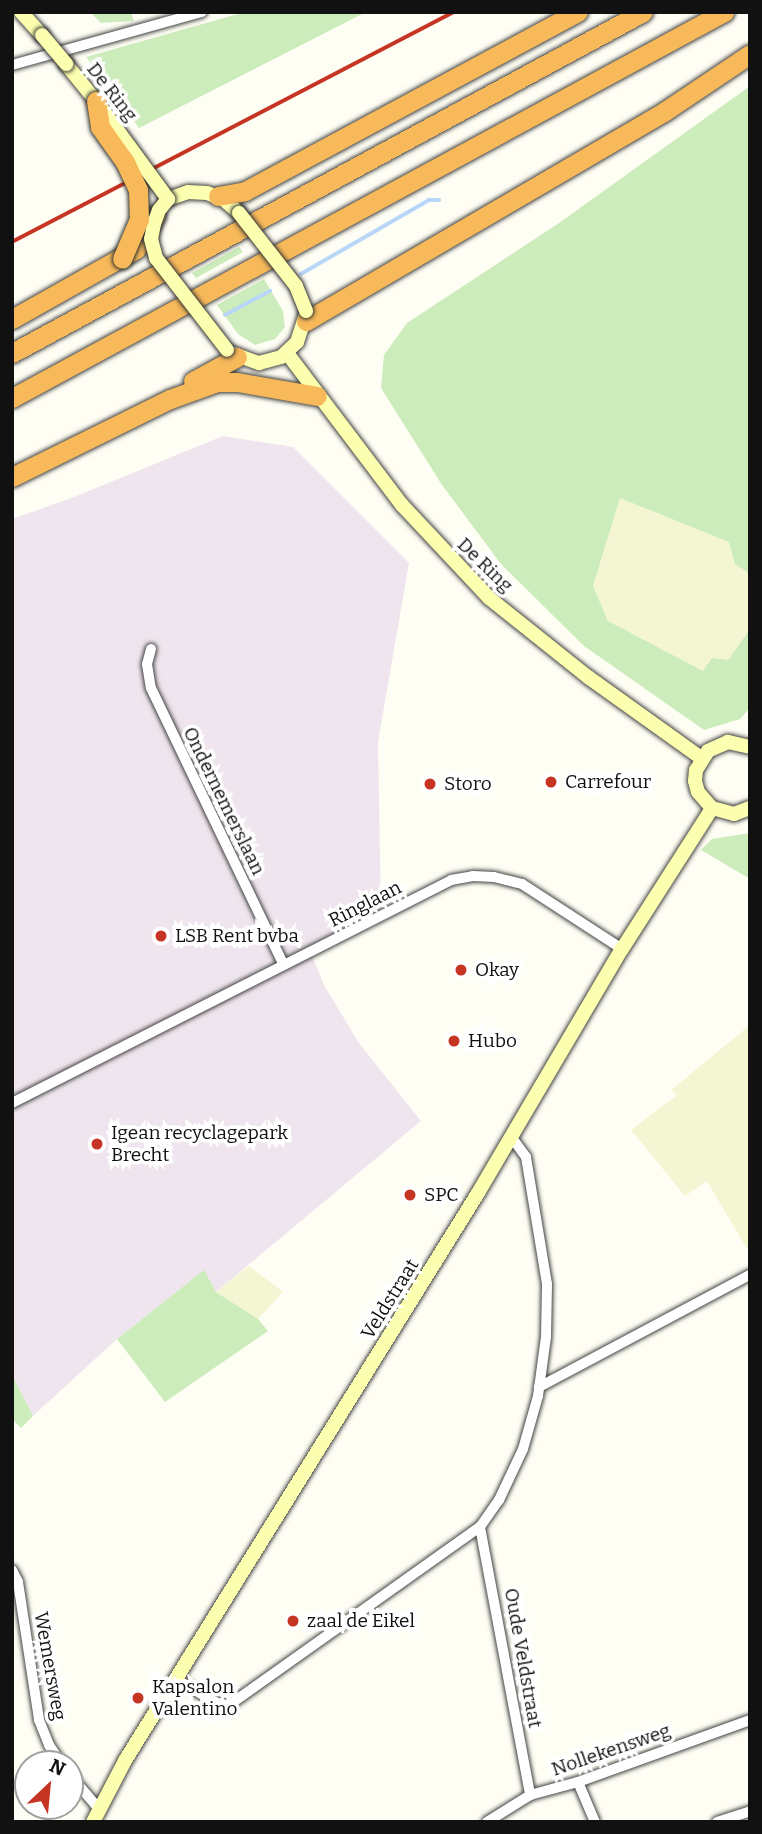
<!DOCTYPE html>
<html>
<head>
<meta charset="utf-8">
<style>
  body { margin:0 }
  #map { position:relative; width:762px; height:1834px; overflow:hidden; background:#fffef4; font-family:Bitter,serif }
  div>[style] { position:absolute }
  .industrial>* { inset:0; background:#efe5ee }
  .farmland>* { inset:0; background:#f4f6d3 }
  .green>* { inset:0; background:#cdecbc }
  .stream>* { height:3.5px; margin:-1.75px; padding:0 1.75px; transform-origin:1.75px; border-radius:1.75px; background:#b7d6f8 }
  .roads { filter:drop-shadow(0 0 2px #444) drop-shadow(0 0 2px #444) }
  .street>* { height:10px; margin:-5px; padding:0 5px; transform-origin:5px; border-radius:5px; background:#fff }
  .secondary>* { height:14px; margin:-7px; padding:0 7px; transform-origin:7px; border-radius:7px; background:#fcffaf }
  .highway>* { height:19px; margin:-9.5px; padding:0 9.5px; transform-origin:9.5px; border-radius:9.5px; background:#f7b95a }
  .rail>* { height:3.5px; margin:-1.75px; padding:0 1.75px; transform-origin:1.75px; border-radius:1.75px; background:#c63423 }
  .bridges { filter:drop-shadow(0 0 2px #333) drop-shadow(0 0 2px #333) }
  .secondary-bridge>* { height:14px; margin:-7px; padding:0 7px; transform-origin:7px; border-radius:7px; background:#fcffaf }
  .highway-bridge>* { height:19px; margin:-9.5px; padding:0 9.5px; transform-origin:9.5px; border-radius:9.5px; background:#f7b95a }
  .dots>* { width:19px; height:19px; translate:-50% -50%; box-sizing:border-box; border:4px solid #fff; border-radius:50% }
  span { translate:-50% -50%; white-space:nowrap; text-align:center; line-height:1.15; -webkit-text-stroke:7px #fff; paint-order:stroke }
  .street-label { font-size:19px; color:#111 }
  .poi-label { font-size:19px; color:#111 }
  .left { translate:0 -50%; text-align:left }
  .frame { position:absolute; inset:0; border:14px solid #111; pointer-events:none }
  .north { position:absolute; left:14px; top:1750px; width:70px; height:70px; box-sizing:border-box; background:#fff; border:2px solid #a0a0a0; border-radius:50%; rotate:26deg; font-size:19px; font-weight:700; line-height:28px; text-align:center; color:#111 }
  .north::after { content:''; display:block; margin:auto; width:24px; height:32px; background:#c63423; clip-path:polygon(50% 0,100% 100%,50% 72%,0 100%) }
</style>
</head>
<body>
<div id="map">
  <div class="industrial">
    <div style="clip-path:polygon(223px 436px,293px 447px,409px 563px,378px 742px,381px 913px,310px 951px,324px 985px,359px 1043px,421px 1121px,216px 1292px,204px 1271px,117px 1339px,33px 1416px,12px 1375px,12px 519px,74px 497px)"></div>
  </div>
  <div class="farmland">
    <div style="clip-path:polygon(620px 498px,730px 542px,735px 564px,750px 574px,750px 629px,728px 660px,703px 672px,608px 621px,593px 586px)"></div>
    <div style="clip-path:polygon(750px 1025px,750px 1254px,707px 1181px,685px 1196px,631px 1130px,677px 1095px,671px 1090px)"></div>
    <div style="clip-path:polygon(249px 1266px,283px 1292px,258px 1319px,216px 1292px)"></div>
  </div>
  <div class="green">
    <div style="clip-path:polygon(90px 12px,131px 12px,134px 21px,101px 23px)"></div>
    <div style="clip-path:polygon(245px 12px,366px 12px,139px 128px,86px 57px)"></div>
    <div style="clip-path:polygon(750px 86px,750px 574px,735px 564px,729px 542px,620px 498px,593px 586px,608px 621px,703px 671px,712px 658px,728px 660px,750px 629px,750px 708px,740px 719px,704px 730px,584px 646px,501px 564px,442px 485px,381px 388px,384px 355px,407px 323px,559px 223px)"></div>
    <div style="clip-path:polygon(239px 247px,243px 252px,196px 278px,192px 273px)"></div>
    <div style="clip-path:polygon(264px 279px,283px 311px,285px 327px,275px 339px,255px 345px,238px 334px,217px 305px)"></div>
    <div style="clip-path:polygon(750px 833px,750px 879px,701px 850px,712px 839px)"></div>
    <div style="clip-path:polygon(204px 1270px,216px 1292px,258px 1319px,268px 1331px,165px 1402px,117px 1339px)"></div>
    <div style="clip-path:polygon(12px 1375px,33px 1416px,21px 1428px,12px 1419px)"></div>
  </div>
  <div class="stream">
    <div style="left:301px;top:274px;width:148px;rotate:-30deg"></div>
    <div style="left:429px;top:200px;width:10px"></div>
    <div style="left:225px;top:315px;width:51px;rotate:-28.1deg"></div>
  </div>
  <div class="roads">
    <div class="street">
      <div style="left:12px;top:65px;width:197px;rotate:-15.6deg"></div>
      <div style="left:151px;top:649px;width:16px;rotate:105deg"></div>
      <div style="left:147px;top:664px;width:24px;rotate:81deg"></div>
      <div style="left:151px;top:688px;width:307px;rotate:64.4deg"></div>
      <div style="left:12px;top:1103px;width:492px;rotate:-26.9deg"></div>
      <div style="left:451px;top:880px;width:22px;rotate:-10deg"></div>
      <div style="left:473px;top:876px;width:21px;rotate:3deg"></div>
      <div style="left:494px;top:877px;width:29px;rotate:14deg"></div>
      <div style="left:522px;top:884px;width:119px;rotate:33deg"></div>
      <div style="left:539px;top:1387px;width:239px;rotate:-28deg"></div>
      <div style="left:480px;top:1527px;width:273px;rotate:79.4deg"></div>
      <div style="left:12px;top:1570px;width:13px;rotate:63deg"></div>
      <div style="left:18px;top:1582px;width:140px;rotate:81.3deg"></div>
      <div style="left:39px;top:1720px;width:27px;rotate:68deg"></div>
      <div style="left:49px;top:1745px;width:23px;rotate:56deg"></div>
      <div style="left:176px;top:1679px;width:45px;rotate:30.5deg"></div>
      <div style="left:215px;top:1702px;width:11px;rotate:15deg"></div>
      <div style="left:226px;top:1705px;width:6px;rotate:-18deg"></div>
      <div style="left:232px;top:1703px;width:304px;rotate:-35.4deg"></div>
      <div style="left:480px;top:1527px;width:33px;rotate:-55deg"></div>
      <div style="left:499px;top:1500px;width:56px;rotate:-64.8deg"></div>
      <div style="left:523px;top:1449px;width:55px;rotate:-74.2deg"></div>
      <div style="left:538px;top:1396px;width:60px;rotate:-82.3deg"></div>
      <div style="left:546px;top:1337px;width:53px;rotate:-88.9deg"></div>
      <div style="left:547px;top:1284px;width:129px;rotate:-99.4deg"></div>
      <div style="left:526px;top:1157px;width:24px;rotate:-126deg"></div>
      <div style="left:70px;top:1775px;width:45px;rotate:49.5deg"></div>
      <div style="left:578px;top:1782px;width:43px;rotate:67deg"></div>
      <div style="left:487px;top:1822px;width:51px;rotate:-32.1deg"></div>
      <div style="left:530px;top:1795px;width:50px;rotate:-15.2deg"></div>
      <div style="left:578px;top:1782px;width:183px;rotate:-19.8deg"></div>
      <div style="left:717px;top:1822px;width:35px;rotate:-18deg"></div>
    </div>
    <div class="secondary">
      <div style="left:21px;top:12px;width:31px;rotate:48deg"></div>
      <div style="left:66px;top:64px;width:48px;rotate:51deg"></div>
      <div style="left:168px;top:199px;width:21px;rotate:-19deg"></div>
      <div style="left:188px;top:192px;width:19px;rotate:3deg"></div>
      <div style="left:207px;top:193px;width:17px;rotate:21deg"></div>
      <div style="left:223px;top:199px;width:21px;rotate:41deg"></div>
      <div style="left:231px;top:353px;width:30px;rotate:20deg"></div>
      <div style="left:259px;top:363px;width:23px;rotate:-15deg"></div>
      <div style="left:281px;top:357px;width:22px;rotate:-43deg"></div>
      <div style="left:297px;top:342px;width:29px;rotate:-72deg"></div>
      <div style="left:287px;top:353px;width:191px;rotate:52.9deg"></div>
      <div style="left:402px;top:505px;width:127px;rotate:46.9deg"></div>
      <div style="left:489px;top:598px;width:127px;rotate:38.6deg"></div>
      <div style="left:588px;top:677px;width:139px;rotate:35.6deg"></div>
      <div style="left:750px;top:747px;width:23px;rotate:-167deg"></div>
      <div style="left:728px;top:742px;width:22px;rotate:156deg"></div>
      <div style="left:708px;top:751px;width:22px;rotate:122deg"></div>
      <div style="left:696px;top:770px;width:11px;rotate:95deg"></div>
      <div style="left:695px;top:781px;width:11px;rotate:75deg"></div>
      <div style="left:698px;top:792px;width:21px;rotate:49deg"></div>
      <div style="left:712px;top:808px;width:23px;rotate:15deg"></div>
      <div style="left:734px;top:814px;width:17px;rotate:-21deg"></div>
      <div style="left:93px;top:1822px;width:71px;rotate:-62.4deg"></div>
      <div style="left:126px;top:1759px;width:667px;rotate:-58.12deg"></div>
      <div style="left:478px;top:1193px;width:283px;rotate:-59.5deg"></div>
      <div style="left:622px;top:949px;width:167px;rotate:-57.4deg"></div>
    </div>
    <div class="highway">
      <div style="left:218px;top:196px;width:27px;rotate:-10deg"></div>
      <div style="left:245px;top:191px;width:378px;rotate:-28.3deg"></div>
      <div style="left:12px;top:319px;width:142px;rotate:-29.4deg"></div>
      <div style="left:136px;top:249px;width:39px;rotate:-60deg"></div>
      <div style="left:306px;top:321px;width:416px;rotate:-30.3deg"></div>
      <div style="left:665px;top:111px;width:102px;rotate:-33.8deg"></div>
      <div style="left:12px;top:353px;width:717px;rotate:-28.39deg"></div>
      <div style="left:193px;top:381px;width:50px;rotate:-28.6deg"></div>
      <div style="left:12px;top:398px;width:810px;rotate:-28.46deg"></div>
      <div style="left:12px;top:477px;width:176px;rotate:-26.3deg"></div>
      <div style="left:170px;top:399px;width:50px;rotate:-19.9deg"></div>
      <div style="left:217px;top:382px;width:20px"></div>
      <div style="left:237px;top:382px;width:81px;rotate:9.9deg"></div>
    </div>
  </div>
  <div class="rail">
    <div style="left:12px;top:242px;width:498px;rotate:-27.5deg"></div>
  </div>
  <div class="bridges">
    <div class="secondary-bridge">
      <div style="left:42px;top:35px;width:38px;rotate:50deg"></div>
      <div style="left:99px;top:105px;width:117px;rotate:53.7deg"></div>
      <div style="left:168px;top:199px;width:14px;rotate:129deg"></div>
      <div style="left:159px;top:210px;width:15px;rotate:110deg"></div>
      <div style="left:154px;top:224px;width:15px;rotate:101deg"></div>
      <div style="left:151px;top:239px;width:20px;rotate:75deg"></div>
      <div style="left:156px;top:258px;width:116px;rotate:52.3deg"></div>
      <div style="left:239px;top:213px;width:93px;rotate:52deg"></div>
      <div style="left:296px;top:286px;width:27px;rotate:68deg"></div>
    </div>
    <div class="highway-bridge">
      <div style="left:96px;top:101px;width:26px;rotate:81deg"></div>
      <div style="left:100px;top:127px;width:43px;rotate:54.5deg"></div>
      <div style="left:125px;top:162px;width:31px;rotate:65deg"></div>
      <div style="left:138px;top:190px;width:29px;rotate:88deg"></div>
      <div style="left:139px;top:219px;width:43px;rotate:113deg"></div>
    </div>
  </div>
  <div class="dots">
    <div style="left:551px;top:782px;background:#c63423"></div>
    <div style="left:430px;top:784px;background:#c63423"></div>
    <div style="left:161px;top:936px;background:#c63423"></div>
    <div style="left:461px;top:970px;background:#c63423"></div>
    <div style="left:454px;top:1041px;background:#c63423"></div>
    <div style="left:97px;top:1144px;background:#c63423"></div>
    <div style="left:410px;top:1195px;background:#c63423"></div>
    <div style="left:293px;top:1621px;background:#c63423"></div>
    <div style="left:138px;top:1698px;background:#c63423"></div>
  </div>
  <div class="street-label">
    <span style="left:112px;top:92px;rotate:52deg">De Ring</span>
    <span style="left:485px;top:565px;rotate:44deg">De Ring</span>
    <span style="left:224px;top:801px;rotate:64deg">Ondernemerslaan</span>
    <span style="left:365px;top:904px;rotate:-27deg">Ringlaan</span>
    <span style="left:390px;top:1299px;rotate:-58deg">Veldstraat</span>
    <span style="left:523px;top:1658px;rotate:80deg">Oude Veldstraat</span>
    <span style="left:50px;top:1666px;rotate:80deg">Wemersweg</span>
    <span style="left:611px;top:1750px;rotate:-19deg">Nollekensweg</span>
  </div>
  <div class="poi-label">
    <span class="left" style="left:565px;top:782px">Carrefour</span>
    <span class="left" style="left:444px;top:784px">Storo</span>
    <span class="left" style="left:175px;top:936px">LSB Rent bvba</span>
    <span class="left" style="left:475px;top:970px">Okay</span>
    <span class="left" style="left:468px;top:1041px">Hubo</span>
    <span class="left" style="left:111px;top:1144px">Igean recyclagepark<br>Brecht</span>
    <span class="left" style="left:424px;top:1195px">SPC</span>
    <span class="left" style="left:307px;top:1621px">zaal de Eikel</span>
    <span class="left" style="left:152px;top:1698px">Kapsalon<br>Valentino</span>
  </div>
  <div class="frame"></div>
  <div class="north">N</div>
</div>
</body>
</html>
